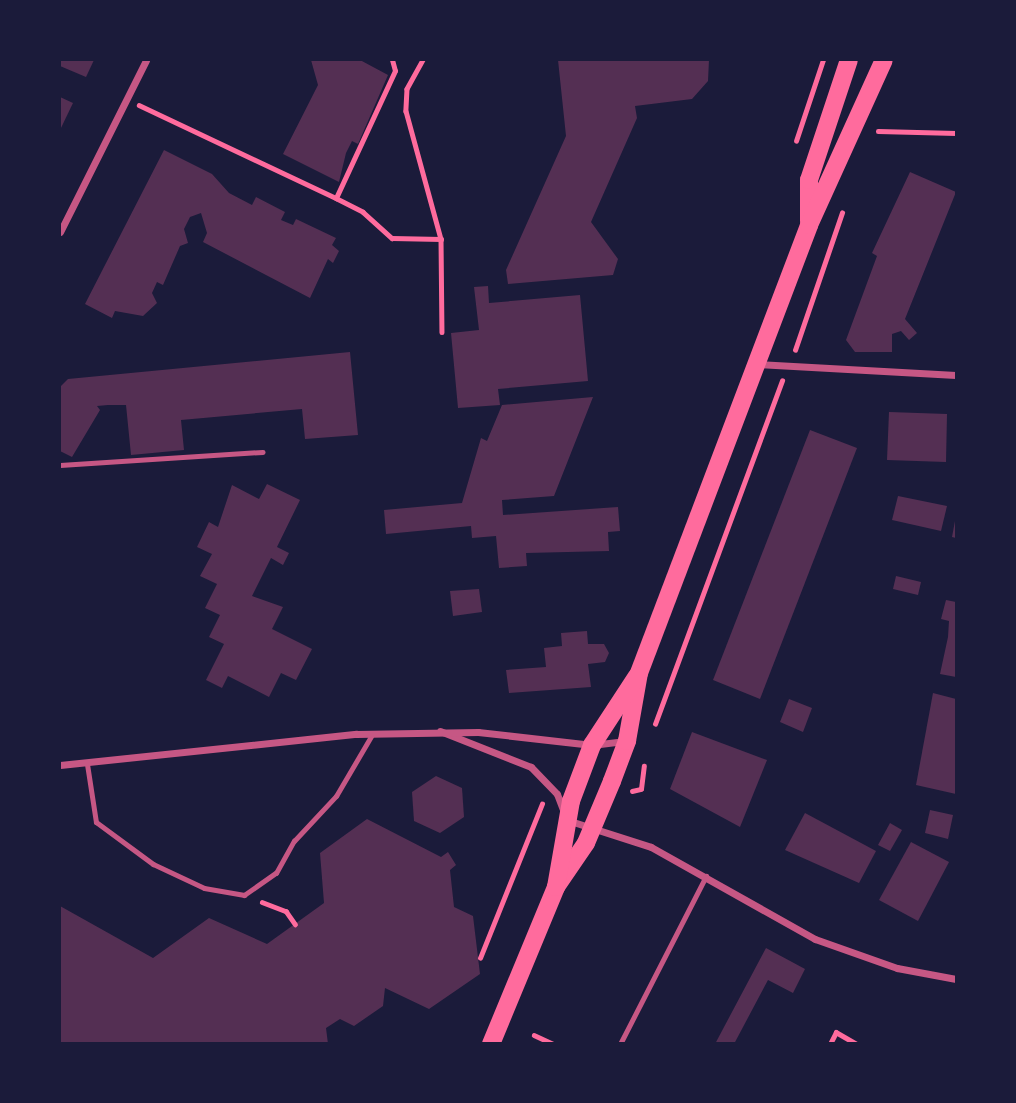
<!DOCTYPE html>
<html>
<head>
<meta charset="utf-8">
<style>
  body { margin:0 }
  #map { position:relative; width:1016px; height:1103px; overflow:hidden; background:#1b1b3a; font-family:Poppins,sans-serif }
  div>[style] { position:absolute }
  .building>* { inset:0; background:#542f53 }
  .path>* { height:4.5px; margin:-2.25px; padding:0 2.25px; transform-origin:2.25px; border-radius:2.25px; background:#ff6b9d }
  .service>* { height:5px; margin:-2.5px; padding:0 2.5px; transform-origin:2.5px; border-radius:2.5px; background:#c65784 }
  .minor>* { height:7px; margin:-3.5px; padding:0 3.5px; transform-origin:3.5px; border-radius:3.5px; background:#c65784 }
  .primary>* { height:18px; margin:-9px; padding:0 9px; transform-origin:9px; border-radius:9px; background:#ff6b9d }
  span { translate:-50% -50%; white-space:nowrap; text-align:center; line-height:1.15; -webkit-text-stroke:5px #1b1b3a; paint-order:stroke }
  .frame { position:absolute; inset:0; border:61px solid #1b1b3a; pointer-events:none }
</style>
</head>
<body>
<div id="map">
  <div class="building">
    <div style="clip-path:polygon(60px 60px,94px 60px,86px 77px,60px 66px)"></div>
    <div style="clip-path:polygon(311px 60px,360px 60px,388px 75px,358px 144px,352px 141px,346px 153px,339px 182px,283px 154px,318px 85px)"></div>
    <div style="clip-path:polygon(558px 60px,709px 60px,708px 81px,692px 99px,635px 106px,637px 118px,591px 222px,618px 259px,613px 275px,508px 284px,506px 270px,566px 136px)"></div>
    <div style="clip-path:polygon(60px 97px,73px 103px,60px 130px)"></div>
    <div style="clip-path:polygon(164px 150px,212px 174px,229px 193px,252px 205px,256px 197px,285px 212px,281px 220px,293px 225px,296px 219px,336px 238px,332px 245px,339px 251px,333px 263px,328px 259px,310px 298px,203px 242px,207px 233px,201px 213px,190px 217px,184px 229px,188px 243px,180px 246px,163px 285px,157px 282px,152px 293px,157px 303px,143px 316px,115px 311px,112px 318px,85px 304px)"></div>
    <div style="clip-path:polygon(910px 172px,956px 192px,905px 319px,917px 333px,909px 340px,901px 331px,892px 334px,892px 352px,855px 352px,846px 340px,877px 256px,872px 253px)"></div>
    <div style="clip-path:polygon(488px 286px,489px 303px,580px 295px,588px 381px,498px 389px,500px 405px,458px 408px,451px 333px,479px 330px,474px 287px)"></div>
    <div style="clip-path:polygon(350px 352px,358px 435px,305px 439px,302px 409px,181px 420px,184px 450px,131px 455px,126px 405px,108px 405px,97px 406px,100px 410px,72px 457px,60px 451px,60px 387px,68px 379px)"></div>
    <div style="clip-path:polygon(593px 397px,554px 496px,502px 500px,503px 515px,618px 507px,620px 531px,608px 532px,609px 551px,526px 553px,527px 566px,499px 568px,496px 536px,472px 538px,471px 526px,386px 534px,384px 510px,462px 503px,481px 438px,487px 441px,502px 405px)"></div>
    <div style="clip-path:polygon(889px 412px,947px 414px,946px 462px,887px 460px)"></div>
    <div style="clip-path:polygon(810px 430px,857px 448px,760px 699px,713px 680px)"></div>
    <div style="clip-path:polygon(267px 484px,300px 500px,277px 547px,289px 553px,283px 565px,271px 558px,252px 596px,283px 607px,272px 629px,312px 649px,296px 680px,281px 673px,269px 697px,228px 676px,222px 688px,206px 680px,224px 644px,209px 637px,220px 615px,205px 608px,217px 584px,200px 576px,212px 554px,197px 547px,209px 522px,218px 527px,232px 485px,259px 499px)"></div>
    <div style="clip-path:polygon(898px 496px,947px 506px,941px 531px,892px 520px)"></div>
    <div style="clip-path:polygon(955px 521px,956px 521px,956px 538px,952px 537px)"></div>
    <div style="clip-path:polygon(896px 576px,921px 582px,918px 595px,893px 589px)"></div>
    <div style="clip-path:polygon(479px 589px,482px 612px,453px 616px,450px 591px)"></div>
    <div style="clip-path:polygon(946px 600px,956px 602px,956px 677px,940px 674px,948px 637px,949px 621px,941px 619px)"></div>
    <div style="clip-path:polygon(587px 631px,588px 644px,604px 644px,609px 653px,605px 662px,588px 664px,591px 687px,509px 693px,506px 670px,546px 667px,544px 648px,562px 646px,561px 633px)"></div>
    <div style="clip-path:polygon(933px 693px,956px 699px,956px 794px,916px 785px)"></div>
    <div style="clip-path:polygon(789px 699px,812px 708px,803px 732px,780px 722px)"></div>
    <div style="clip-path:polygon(692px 732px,767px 760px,740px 827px,670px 789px)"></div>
    <div style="clip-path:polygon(436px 776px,462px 788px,464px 817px,440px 833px,414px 821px,412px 792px)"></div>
    <div style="clip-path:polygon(930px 810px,953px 815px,948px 839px,925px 833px)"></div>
    <div style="clip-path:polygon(805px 813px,876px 851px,859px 883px,785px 850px)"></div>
    <div style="clip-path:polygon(367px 819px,441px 857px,448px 852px,456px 865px,450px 870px,454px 907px,473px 916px,480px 974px,429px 1009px,385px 988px,383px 1006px,354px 1026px,340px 1019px,326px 1028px,328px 1044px,60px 1044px,60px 906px,153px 958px,209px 918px,267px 944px,324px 903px,320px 853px)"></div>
    <div style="clip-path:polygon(890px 823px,902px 830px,890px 851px,878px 845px)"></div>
    <div style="clip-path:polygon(911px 842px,949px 862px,918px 921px,879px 900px)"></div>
    <div style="clip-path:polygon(766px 948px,805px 969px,793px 993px,768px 980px,734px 1044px,715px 1044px)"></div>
  </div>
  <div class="path">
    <div style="left:423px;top:60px;width:33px;rotate:119deg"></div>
    <div style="left:407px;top:89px;width:22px;rotate:93deg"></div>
    <div style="left:406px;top:111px;width:133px;rotate:74.7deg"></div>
    <div style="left:441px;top:239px;width:93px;rotate:89.4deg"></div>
    <div style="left:139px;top:105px;width:218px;rotate:25.3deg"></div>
    <div style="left:336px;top:198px;width:140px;rotate:-65.1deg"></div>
    <div style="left:395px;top:71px;width:11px;rotate:-105deg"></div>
    <div style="left:878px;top:131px;width:78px;rotate:1.5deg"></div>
    <div style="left:796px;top:141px;width:85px;rotate:-71.6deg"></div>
    <div style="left:336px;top:198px;width:30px;rotate:27deg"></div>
    <div style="left:363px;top:212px;width:39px;rotate:42deg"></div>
    <div style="left:392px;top:238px;width:49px;rotate:1.2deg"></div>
    <div style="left:795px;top:350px;width:145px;rotate:-71.1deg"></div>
    <div style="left:655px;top:724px;width:366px;rotate:-69.7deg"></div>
    <div style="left:632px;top:791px;width:9px;rotate:-13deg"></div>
    <div style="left:641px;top:789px;width:23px;rotate:-83deg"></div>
    <div style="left:262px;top:902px;width:26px;rotate:21deg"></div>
    <div style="left:286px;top:911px;width:16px;rotate:55deg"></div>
    <div style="left:480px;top:958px;width:166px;rotate:-68.1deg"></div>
    <div style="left:534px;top:1035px;width:21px;rotate:25deg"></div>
    <div style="left:830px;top:1044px;width:13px;rotate:-63deg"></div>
    <div style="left:836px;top:1032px;width:24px;rotate:30deg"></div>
  </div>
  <div class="service">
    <div style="left:60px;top:465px;width:203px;rotate:-3.7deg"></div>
    <div style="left:87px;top:764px;width:59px;rotate:81.2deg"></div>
    <div style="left:96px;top:822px;width:71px;rotate:36.4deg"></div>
    <div style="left:153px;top:864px;width:56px;rotate:25.2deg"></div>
    <div style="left:204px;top:888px;width:41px;rotate:9.9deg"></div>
    <div style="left:244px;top:895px;width:39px;rotate:-35deg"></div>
    <div style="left:276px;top:873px;width:37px;rotate:-61deg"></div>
    <div style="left:294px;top:841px;width:62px;rotate:-47deg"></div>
    <div style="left:336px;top:796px;width:73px;rotate:-59.6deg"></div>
    <div style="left:620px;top:1044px;width:189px;rotate:-62.9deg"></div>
  </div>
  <div class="minor">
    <div style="left:60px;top:232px;width:192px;rotate:-63.4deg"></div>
    <div style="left:759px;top:364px;width:197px;rotate:3.2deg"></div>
    <div style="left:440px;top:731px;width:98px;rotate:21.6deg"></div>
    <div style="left:531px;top:767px;width:37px;rotate:46deg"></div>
    <div style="left:557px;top:794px;width:28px;rotate:69deg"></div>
    <div style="left:567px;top:820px;width:88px;rotate:17.8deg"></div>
    <div style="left:651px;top:847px;width:188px;rotate:29.3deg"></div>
    <div style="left:815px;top:939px;width:87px;rotate:19.5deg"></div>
    <div style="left:897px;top:968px;width:60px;rotate:10.6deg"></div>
    <div style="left:60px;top:765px;width:298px;rotate:-6deg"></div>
    <div style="left:356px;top:734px;width:122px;rotate:-0.9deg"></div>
    <div style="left:478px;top:732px;width:115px;rotate:6.5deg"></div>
    <div style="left:592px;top:745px;width:34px;rotate:-7deg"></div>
  </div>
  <div class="primary">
    <div style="left:809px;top:221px;width:41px;rotate:-90deg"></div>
    <div style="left:809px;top:180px;width:126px;rotate:-71.6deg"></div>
    <div style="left:556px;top:887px;width:53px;rotate:-55.7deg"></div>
    <div style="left:586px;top:843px;width:67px;rotate:-67.2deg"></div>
    <div style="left:612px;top:781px;width:43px;rotate:-69.4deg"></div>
    <div style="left:627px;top:741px;width:69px;rotate:-80deg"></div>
    <div style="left:639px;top:673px;width:479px;rotate:-69.2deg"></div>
    <div style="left:809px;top:225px;width:181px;rotate:-65.6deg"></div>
    <div style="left:491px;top:1044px;width:170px;rotate:-67.5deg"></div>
    <div style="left:556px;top:887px;width:87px;rotate:-80.1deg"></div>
    <div style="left:571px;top:801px;width:60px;rotate:-69.4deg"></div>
    <div style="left:592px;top:745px;width:82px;rotate:-56.9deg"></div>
  </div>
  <div class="frame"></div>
</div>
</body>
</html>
